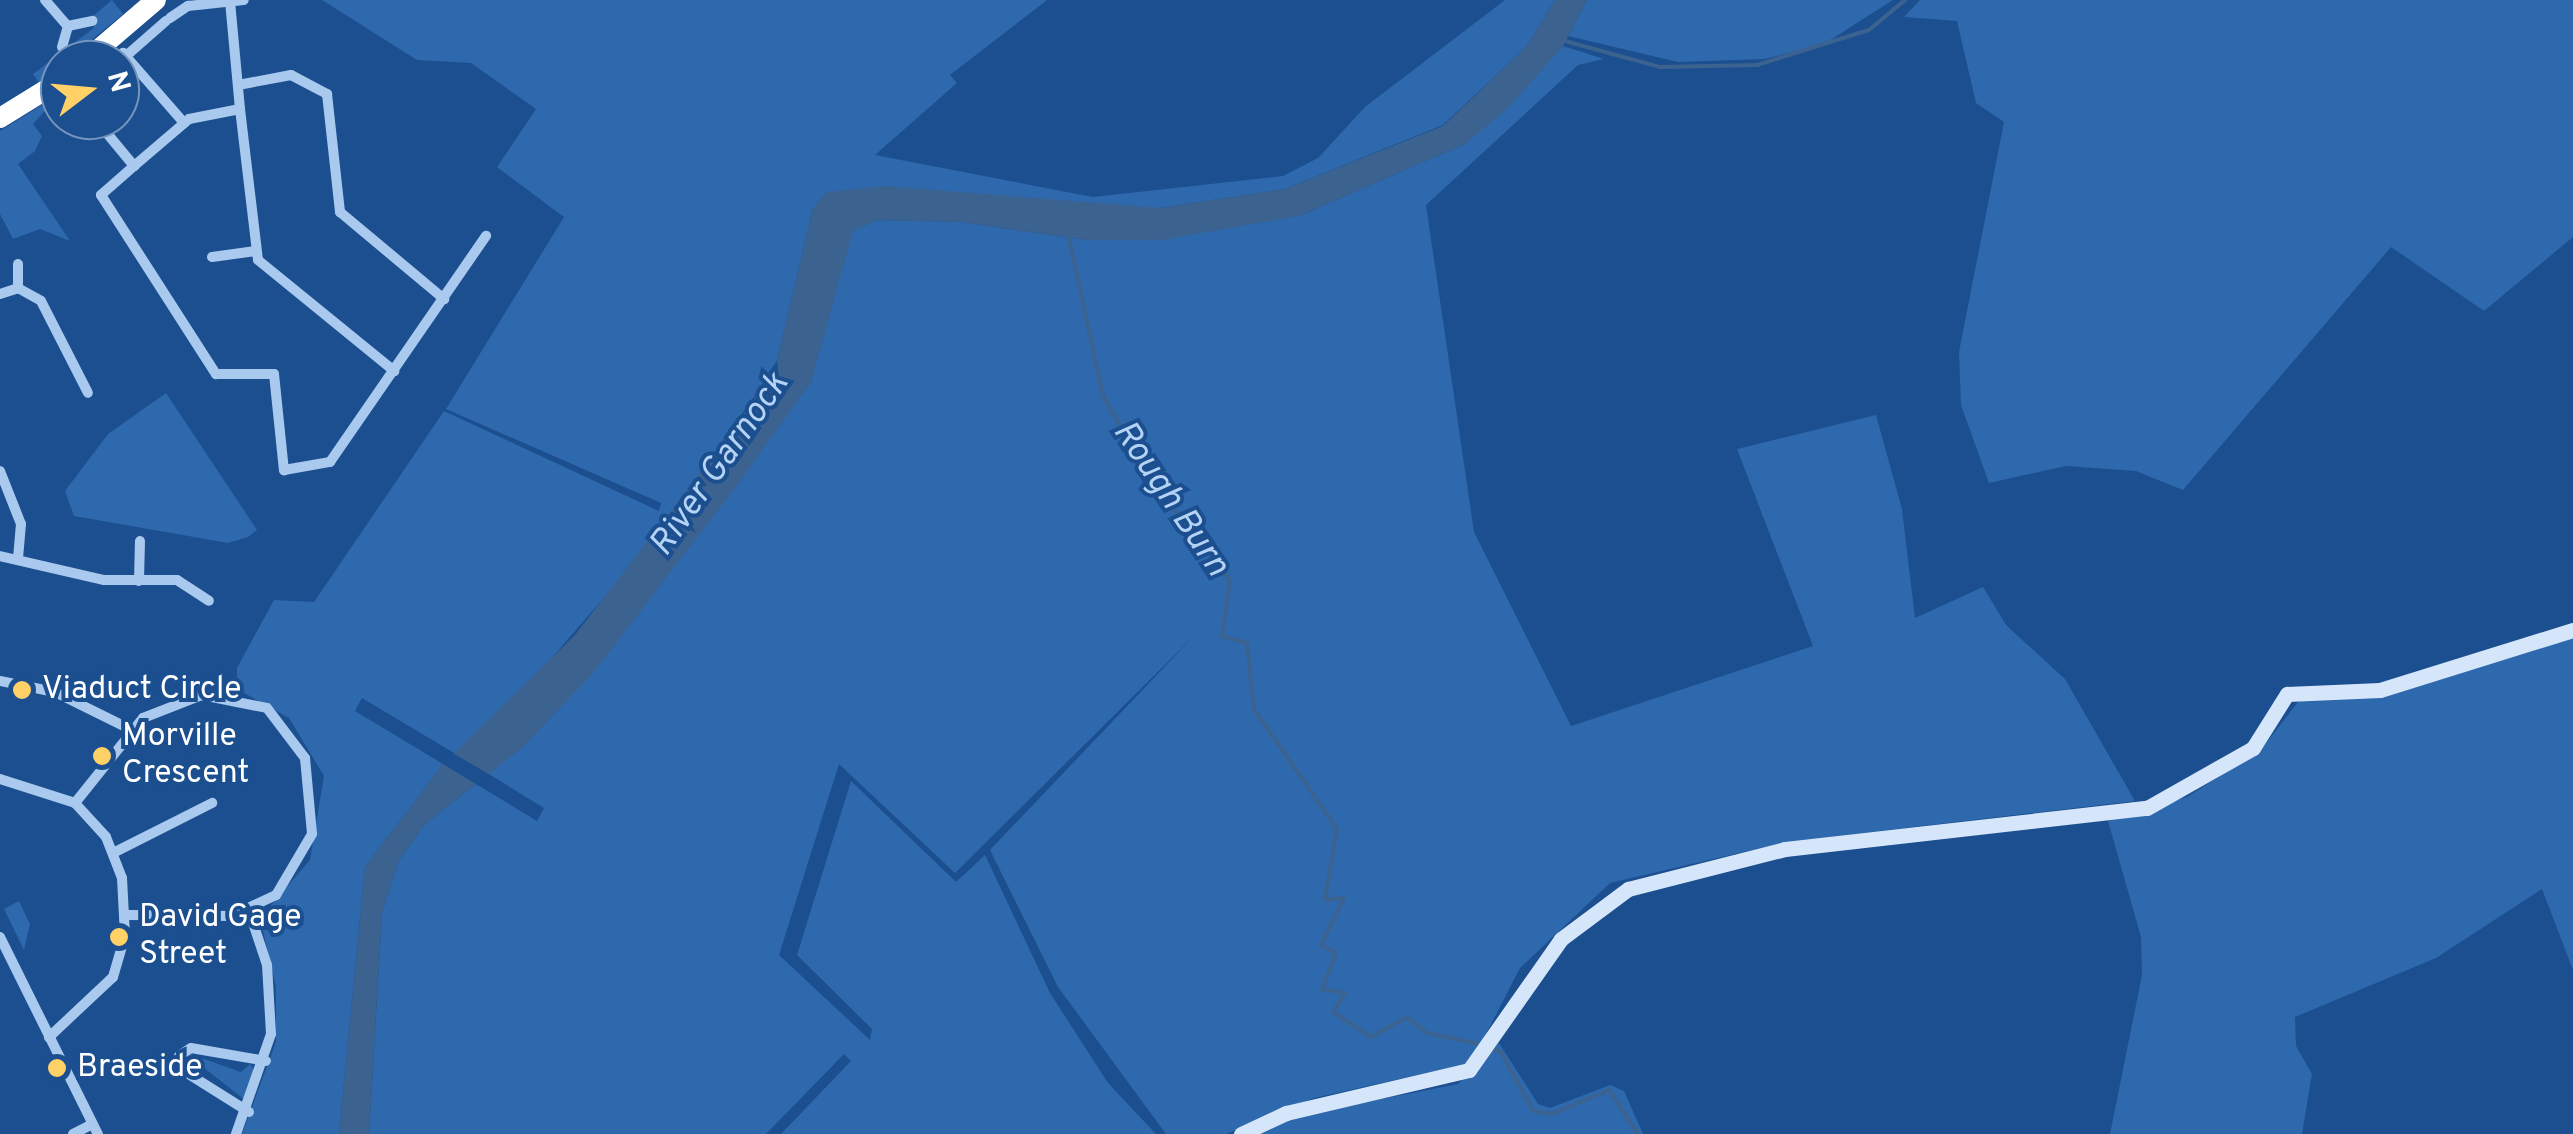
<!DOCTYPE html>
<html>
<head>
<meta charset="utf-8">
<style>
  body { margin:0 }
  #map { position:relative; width:2573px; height:1134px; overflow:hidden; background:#1b4f8f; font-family:Overpass,sans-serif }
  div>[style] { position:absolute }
  .green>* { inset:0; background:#2e69ad }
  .water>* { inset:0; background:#3c6290 }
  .pier>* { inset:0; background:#1b4f8f }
  .stream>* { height:4px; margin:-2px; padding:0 2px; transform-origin:2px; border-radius:2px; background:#3c6290 }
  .street>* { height:10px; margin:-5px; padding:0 5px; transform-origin:5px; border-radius:5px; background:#a9c9ee }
  .secondary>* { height:15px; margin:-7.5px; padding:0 7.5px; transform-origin:7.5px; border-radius:7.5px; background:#d6e6fa }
  .highway>* { height:20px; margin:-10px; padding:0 10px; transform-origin:10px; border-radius:10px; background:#fff }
  .dots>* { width:28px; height:28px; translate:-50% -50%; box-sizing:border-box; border:5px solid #1b4f8f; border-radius:50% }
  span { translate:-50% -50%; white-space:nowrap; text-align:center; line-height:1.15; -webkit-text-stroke:8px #1b4f8f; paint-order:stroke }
  .poi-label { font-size:32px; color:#fff }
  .left { translate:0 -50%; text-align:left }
  .water-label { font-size:35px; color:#b5d3f5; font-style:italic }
  .north { position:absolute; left:40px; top:40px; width:100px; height:100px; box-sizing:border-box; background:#1b4f8f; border:2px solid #7695bc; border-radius:50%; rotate:74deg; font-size:28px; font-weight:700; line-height:40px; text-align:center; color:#fff }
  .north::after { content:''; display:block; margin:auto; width:35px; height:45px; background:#ffd166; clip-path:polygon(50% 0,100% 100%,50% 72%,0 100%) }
</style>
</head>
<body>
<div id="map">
  <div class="green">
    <div style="clip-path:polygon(112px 0,123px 14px,39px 83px,33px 74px,94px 28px,93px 16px)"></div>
    <div style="clip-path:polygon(322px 0,1047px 0,950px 75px,957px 83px,875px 155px,1093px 197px,1283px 176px,1318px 158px,1365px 107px,1505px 0,1555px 0,1526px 47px,1443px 125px,1285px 189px,1160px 208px,813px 208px,776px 365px,655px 539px,503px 714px,454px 753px,362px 698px,355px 711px,443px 764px,365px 867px,339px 1134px,242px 1134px,276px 1042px,276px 987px,260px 918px,310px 860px,324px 776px,289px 718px,237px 689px,237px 668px,274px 600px,314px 602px,444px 411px,659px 511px,661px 503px,446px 409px,564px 217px,497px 167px,536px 109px,471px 63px,417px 60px)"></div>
    <div style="clip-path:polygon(1587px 0,1893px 0,1824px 44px,1765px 59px,1678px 62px,1568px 36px)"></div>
    <div style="clip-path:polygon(1920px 0,2573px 0,2573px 237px,2484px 311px,2391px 247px,2183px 490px,2136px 471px,2066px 466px,1989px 483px,1961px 405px,1959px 352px,2004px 122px,1976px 103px,1957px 21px,1904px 17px)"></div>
    <div style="clip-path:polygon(1563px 46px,1604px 59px,1578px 65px,1426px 205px,1474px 532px,1571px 726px,1813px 646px,1737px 449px,1876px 415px,1902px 509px,1915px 618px,1983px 587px,2006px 625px,2065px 679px,2135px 801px,1786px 842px,1610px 883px,1520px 968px,1471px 1063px,1314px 1098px,1226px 1134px,1166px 1134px,1058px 987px,990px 850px,1192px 638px,955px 873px,839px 764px,779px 955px,870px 1040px,872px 1029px,797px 955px,851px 781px,956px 882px,985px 855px,1050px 993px,1108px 1083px,1156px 1134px,781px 1134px,851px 1061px,844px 1054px,766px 1134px,369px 1134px,382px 913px,398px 862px,424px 825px,476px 784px,537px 821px,544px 808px,487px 773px,594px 671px,811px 382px,852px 231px,877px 220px,960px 222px,1087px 240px,1299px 216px,1465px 144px)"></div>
    <div style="clip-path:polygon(60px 94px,33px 124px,42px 136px,35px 151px,18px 164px,70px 241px,40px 229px,13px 239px,0 214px,0 131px)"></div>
    <div style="clip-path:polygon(166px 393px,257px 530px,248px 537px,228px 543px,74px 516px,65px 491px,108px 434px)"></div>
    <div style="clip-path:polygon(2573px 637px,2573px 970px,2542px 889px,2436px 958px,2295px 1017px,2296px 1046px,2312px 1074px,2302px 1134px,2110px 1134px,2142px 975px,2141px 937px,2108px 821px,2187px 797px,2260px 751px,2301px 698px,2382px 698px)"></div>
    <div style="clip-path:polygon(19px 901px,30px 924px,24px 950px,4px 909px)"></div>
    <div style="clip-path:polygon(1499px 1043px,1538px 1104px,1550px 1108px,1610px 1085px,1624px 1091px,1643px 1134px,1255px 1134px,1296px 1116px,1458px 1084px)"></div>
    <div style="clip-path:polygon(190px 1054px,241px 1072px,250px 1064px,257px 1075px,245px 1100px,203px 1067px,187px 1068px)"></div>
  </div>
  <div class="water">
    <div style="clip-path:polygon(1555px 0,1587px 0,1563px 46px,1508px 108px,1465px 144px,1299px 216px,1162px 240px,1087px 240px,960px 222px,877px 220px,853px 231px,811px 382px,735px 488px,594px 672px,523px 747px,424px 825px,398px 862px,382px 913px,369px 1134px,339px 1134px,365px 867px,443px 764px,575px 635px,731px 433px,776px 365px,813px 208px,826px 192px,885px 186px,1160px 208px,1285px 189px,1443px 126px,1526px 47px)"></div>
  </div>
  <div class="pier">
    <div style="clip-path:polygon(449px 751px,487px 773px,491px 776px,481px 787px,438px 761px)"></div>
  </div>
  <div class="stream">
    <div style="left:1565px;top:41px;width:98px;rotate:15.3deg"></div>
    <div style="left:1660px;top:67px;width:97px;rotate:-1.2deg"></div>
    <div style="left:1757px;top:65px;width:117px;rotate:-17.4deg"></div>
    <div style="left:1869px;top:30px;width:47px;rotate:-39.8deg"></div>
    <div style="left:1067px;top:229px;width:171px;rotate:77.8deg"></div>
    <div style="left:1103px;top:396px;width:105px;rotate:59.8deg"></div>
    <div style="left:1156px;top:487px;width:119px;rotate:51.5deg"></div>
    <div style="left:1230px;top:580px;width:57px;rotate:98.1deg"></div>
    <div style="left:1222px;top:636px;width:26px;rotate:16deg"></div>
    <div style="left:1247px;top:643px;width:66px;rotate:83.9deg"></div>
    <div style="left:1254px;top:709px;width:146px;rotate:55.3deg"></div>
    <div style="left:1337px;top:829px;width:72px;rotate:99.6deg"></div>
    <div style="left:1325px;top:900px;width:19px;rotate:-6deg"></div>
    <div style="left:1344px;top:898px;width:52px;rotate:116.1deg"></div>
    <div style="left:1321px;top:945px;width:17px;rotate:28deg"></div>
    <div style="left:1336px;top:953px;width:39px;rotate:111deg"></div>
    <div style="left:1322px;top:989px;width:23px;rotate:10deg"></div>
    <div style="left:1345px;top:993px;width:22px;rotate:122deg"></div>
    <div style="left:1333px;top:1012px;width:45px;rotate:33.3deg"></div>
    <div style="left:1371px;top:1037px;width:41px;rotate:-29.1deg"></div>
    <div style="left:1407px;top:1017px;width:26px;rotate:39deg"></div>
    <div style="left:1427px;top:1033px;width:53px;rotate:11.9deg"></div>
    <div style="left:1488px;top:1047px;width:14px;rotate:21deg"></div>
    <div style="left:1501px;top:1052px;width:67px;rotate:61.5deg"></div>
    <div style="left:1533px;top:1111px;width:19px;rotate:9deg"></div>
    <div style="left:1552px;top:1114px;width:62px;rotate:-22.8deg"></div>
    <div style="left:1609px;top:1090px;width:53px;rotate:56.6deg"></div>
  </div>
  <div class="street">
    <div style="left:45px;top:0;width:35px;rotate:49deg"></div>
    <div style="left:170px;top:18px;width:22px;rotate:-34deg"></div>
    <div style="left:188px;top:6px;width:56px;rotate:-6.1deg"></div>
    <div style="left:62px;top:47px;width:22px;rotate:-74deg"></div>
    <div style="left:68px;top:26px;width:25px;rotate:-12deg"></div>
    <div style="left:126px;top:56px;width:53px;rotate:-41.2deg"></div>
    <div style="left:115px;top:60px;width:11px;rotate:-41deg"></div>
    <div style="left:123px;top:53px;width:93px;rotate:48.9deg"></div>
    <div style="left:238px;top:85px;width:54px;rotate:-10.7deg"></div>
    <div style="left:291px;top:75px;width:41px;rotate:27.8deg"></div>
    <div style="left:327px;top:94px;width:119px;rotate:83.7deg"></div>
    <div style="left:340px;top:212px;width:136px;rotate:39.9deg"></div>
    <div style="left:240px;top:109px;width:152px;rotate:83.2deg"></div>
    <div style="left:258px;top:260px;width:176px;rotate:39.2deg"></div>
    <div style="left:96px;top:120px;width:60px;rotate:50.4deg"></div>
    <div style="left:134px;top:166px;width:72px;rotate:-40.5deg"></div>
    <div style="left:189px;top:119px;width:52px;rotate:-11.1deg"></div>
    <div style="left:240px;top:109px;width:108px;rotate:-95.3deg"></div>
    <div style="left:134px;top:166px;width:44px;rotate:138.7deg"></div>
    <div style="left:101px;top:195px;width:213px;rotate:57.3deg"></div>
    <div style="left:216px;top:374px;width:58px"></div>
    <div style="left:274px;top:374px;width:97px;rotate:84.1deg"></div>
    <div style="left:284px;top:470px;width:47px;rotate:-9.9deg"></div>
    <div style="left:330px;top:462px;width:275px;rotate:-55.4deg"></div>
    <div style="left:212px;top:257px;width:44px;rotate:-7.8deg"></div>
    <div style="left:18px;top:288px;width:24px;rotate:-90deg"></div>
    <div style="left:0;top:294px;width:19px;rotate:-18deg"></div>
    <div style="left:18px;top:288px;width:26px;rotate:29deg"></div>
    <div style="left:41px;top:301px;width:103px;rotate:62.9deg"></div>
    <div style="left:0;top:471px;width:57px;rotate:68.4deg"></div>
    <div style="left:21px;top:524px;width:35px;rotate:95deg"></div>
    <div style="left:0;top:556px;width:107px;rotate:13deg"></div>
    <div style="left:104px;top:580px;width:73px"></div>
    <div style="left:177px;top:580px;width:38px;rotate:33deg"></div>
    <div style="left:139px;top:581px;width:40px;rotate:-88.6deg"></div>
    <div style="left:0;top:681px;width:56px;rotate:11.3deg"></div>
    <div style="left:55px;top:692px;width:84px;rotate:26.3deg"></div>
    <div style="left:0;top:779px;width:79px;rotate:17.7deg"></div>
    <div style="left:75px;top:803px;width:46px;rotate:47.6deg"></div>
    <div style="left:106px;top:837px;width:44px;rotate:68.7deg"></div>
    <div style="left:122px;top:878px;width:58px;rotate:87deg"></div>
    <div style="left:125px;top:936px;width:43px;rotate:106.3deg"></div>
    <div style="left:113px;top:977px;width:88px;rotate:136.8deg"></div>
    <div style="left:75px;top:803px;width:109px;rotate:-51.3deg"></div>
    <div style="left:143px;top:718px;width:63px;rotate:-21.3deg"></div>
    <div style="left:202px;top:695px;width:66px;rotate:11.3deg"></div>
    <div style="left:267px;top:708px;width:63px;rotate:52.8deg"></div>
    <div style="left:305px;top:758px;width:76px;rotate:84.7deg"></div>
    <div style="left:312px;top:834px;width:71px;rotate:120.5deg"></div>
    <div style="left:276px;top:895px;width:50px;rotate:155deg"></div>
    <div style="left:231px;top:916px;width:104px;rotate:-179.4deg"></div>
    <div style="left:115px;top:852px;width:109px;rotate:-26.8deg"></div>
    <div style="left:0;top:937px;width:220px;rotate:63.6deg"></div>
    <div style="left:249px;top:1112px;width:79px;rotate:-147.9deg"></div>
    <div style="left:182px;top:1070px;width:14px;rotate:-102deg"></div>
    <div style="left:179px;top:1056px;width:14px;rotate:-34deg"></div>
    <div style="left:191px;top:1048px;width:76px;rotate:9.8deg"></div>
    <div style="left:73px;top:1134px;width:22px;rotate:-27deg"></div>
    <div style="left:236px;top:1134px;width:106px;rotate:-70.7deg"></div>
    <div style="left:271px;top:1034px;width:69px;rotate:-93.3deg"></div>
    <div style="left:267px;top:965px;width:57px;rotate:-108.4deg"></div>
  </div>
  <div class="secondary">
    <div style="left:1241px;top:1134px;width:50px;rotate:-25deg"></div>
    <div style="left:1286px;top:1113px;width:188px;rotate:-13.2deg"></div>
    <div style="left:1469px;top:1070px;width:160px;rotate:-54.9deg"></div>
    <div style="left:1561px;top:939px;width:84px;rotate:-36.7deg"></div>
    <div style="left:1628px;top:889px;width:162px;rotate:-14.3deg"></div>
    <div style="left:1785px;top:849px;width:364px;rotate:-6.5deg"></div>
    <div style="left:2147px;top:808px;width:122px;rotate:-29.5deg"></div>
    <div style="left:2253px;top:748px;width:64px;rotate:-57.8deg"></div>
    <div style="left:2287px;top:694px;width:93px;rotate:-2.5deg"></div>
    <div style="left:2380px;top:690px;width:202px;rotate:-17.3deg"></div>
  </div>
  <div class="highway">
    <div style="left:86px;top:60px;width:92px;rotate:-40.6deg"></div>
    <div style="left:0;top:118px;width:70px;rotate:-31.7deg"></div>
  </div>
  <div class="dots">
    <div style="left:22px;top:690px;background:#ffd166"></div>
    <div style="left:102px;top:756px;background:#ffd166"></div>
    <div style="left:119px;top:937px;background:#ffd166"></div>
    <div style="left:57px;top:1068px;background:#ffd166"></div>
  </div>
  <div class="poi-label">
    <span class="left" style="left:42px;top:690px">Viaduct Circle</span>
    <span class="left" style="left:122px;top:756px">Morville<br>Crescent</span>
    <span class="left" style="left:139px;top:937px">David Gage<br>Street</span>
    <span class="left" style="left:77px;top:1068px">Braeside</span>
  </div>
  <div class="water-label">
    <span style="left:720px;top:465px;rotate:-55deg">River Garnock</span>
    <span style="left:1170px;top:499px;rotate:56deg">Rough Burn</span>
  </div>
  <div class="north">N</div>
</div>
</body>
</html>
